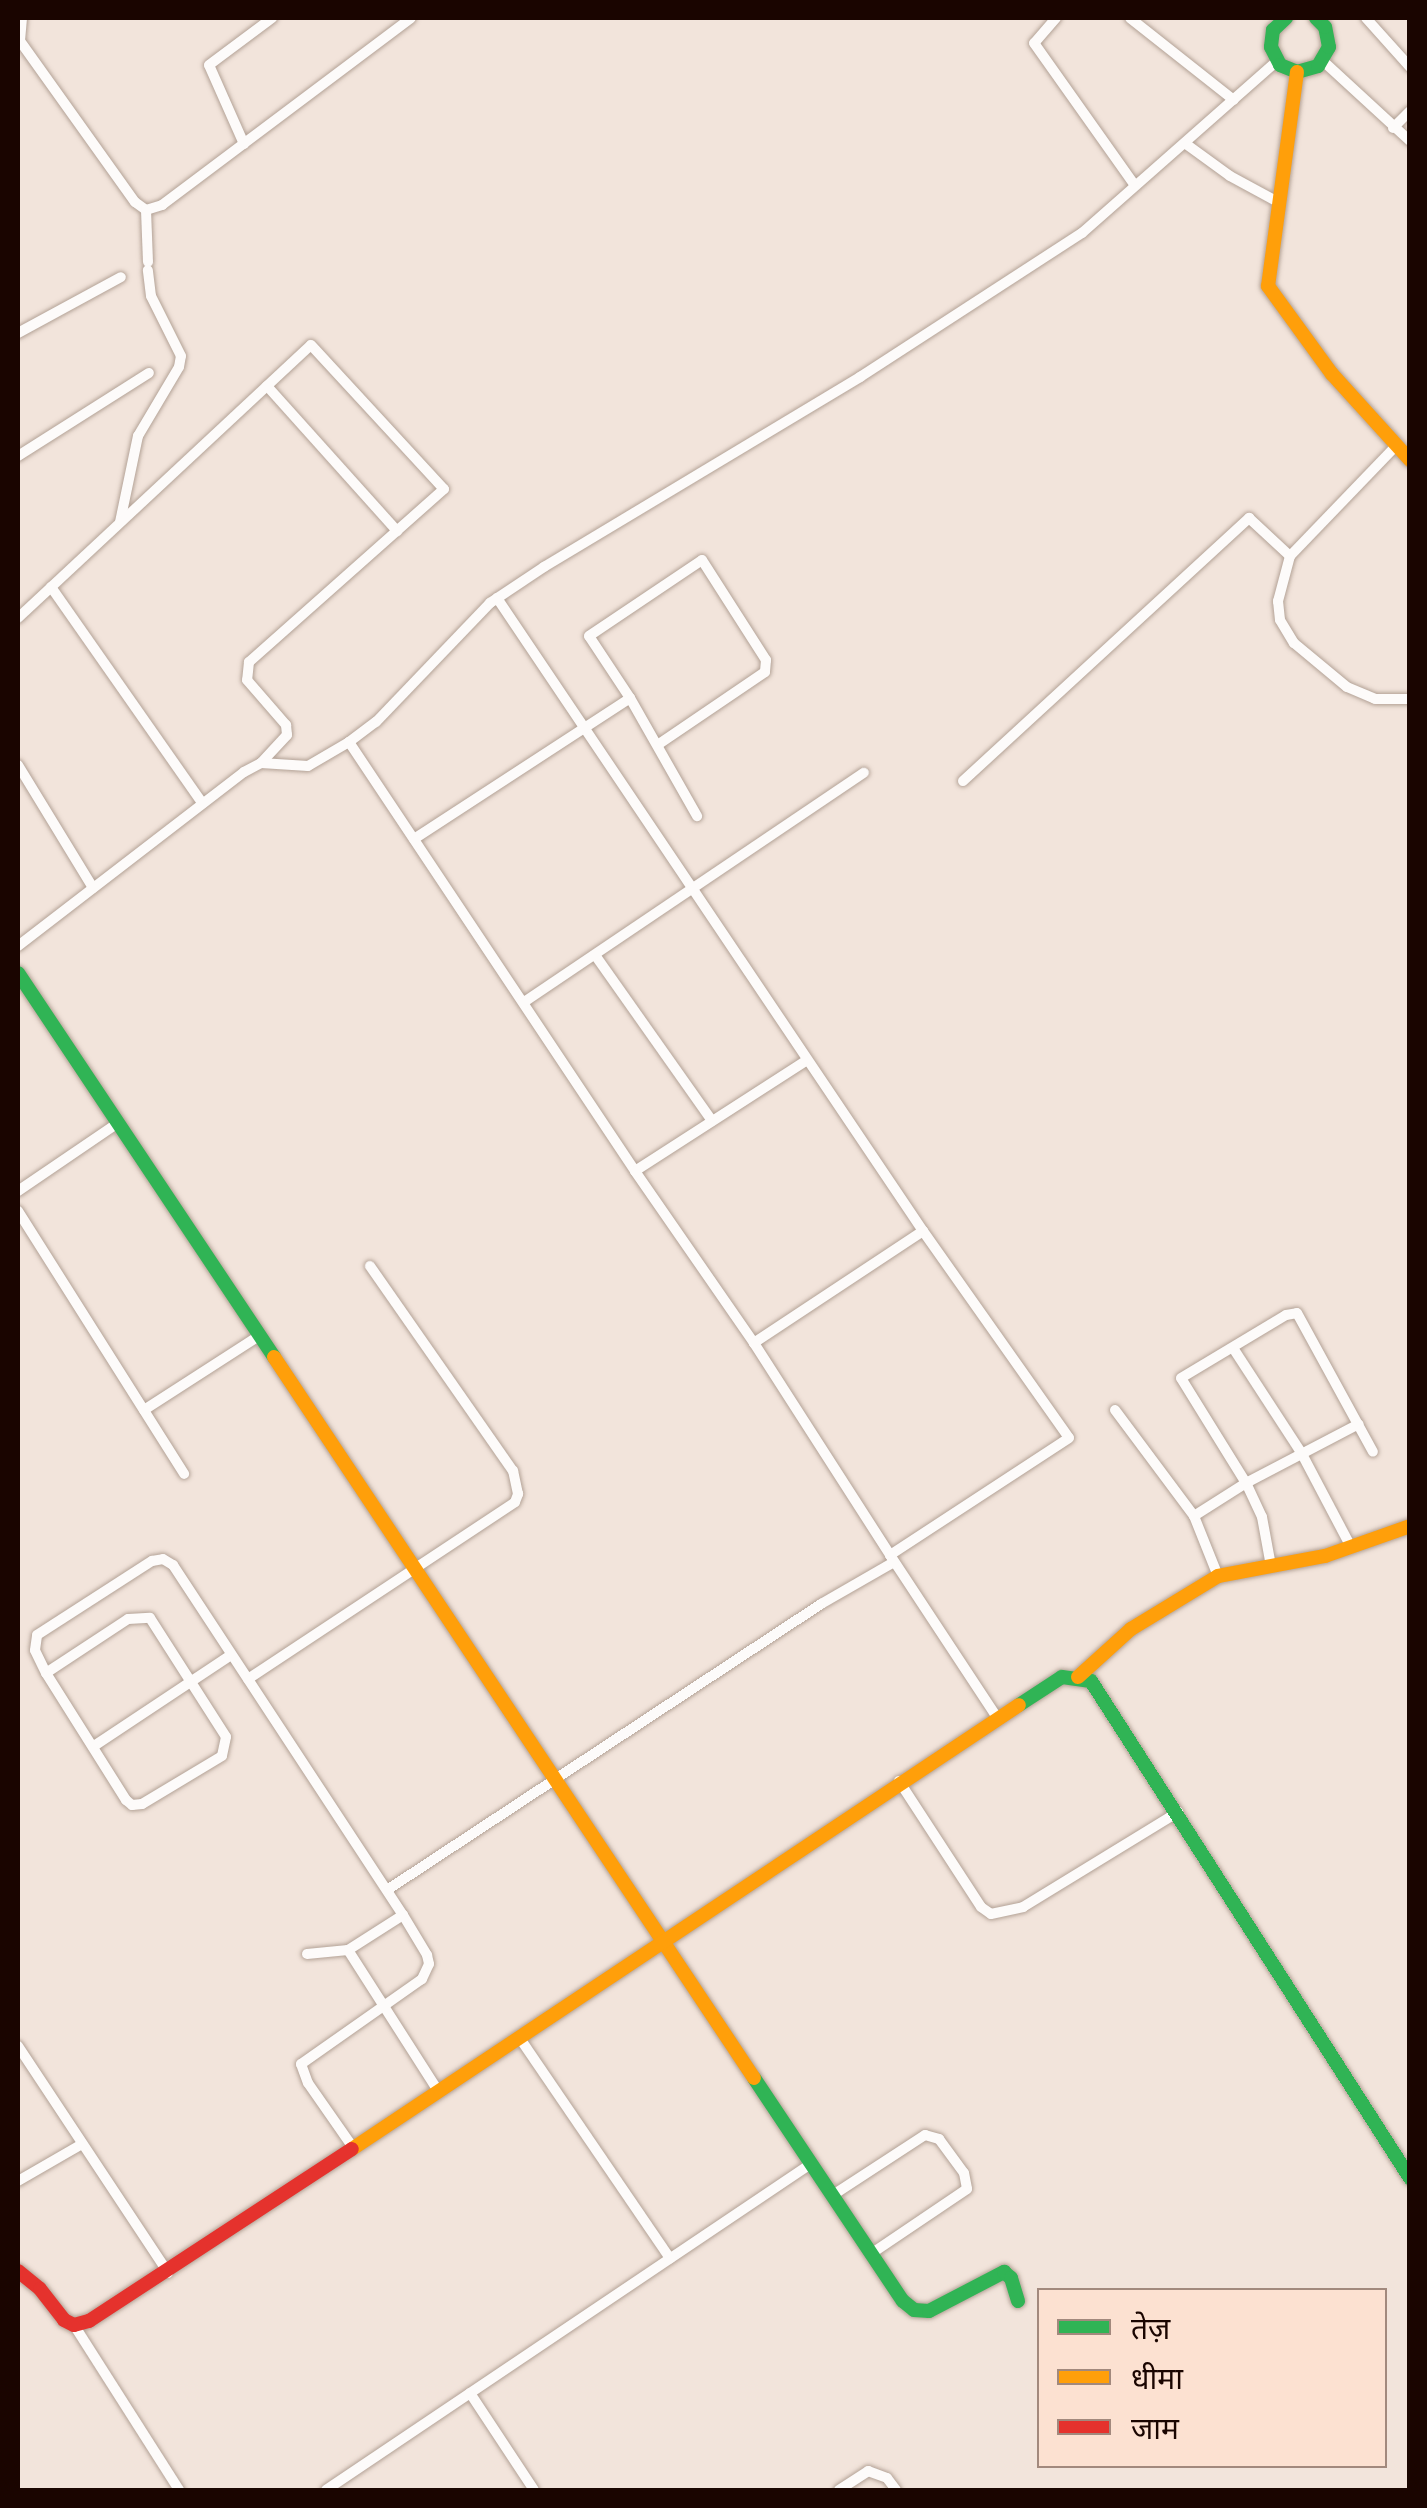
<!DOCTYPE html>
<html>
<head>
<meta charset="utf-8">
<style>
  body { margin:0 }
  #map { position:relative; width:1427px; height:2508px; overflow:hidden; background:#f2e4db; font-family:"Noto Sans","Noto Sans Devanagari",sans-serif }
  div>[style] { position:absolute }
  .roads { filter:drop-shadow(0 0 2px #b3a296) drop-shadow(0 0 2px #b3a296) }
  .street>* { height:10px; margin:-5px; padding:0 5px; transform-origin:5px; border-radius:5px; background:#fdfbfa }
  .fast>* { height:14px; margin:-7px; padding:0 7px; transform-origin:7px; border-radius:7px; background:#30b455 }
  .slow>* { height:14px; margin:-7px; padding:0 7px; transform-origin:7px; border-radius:7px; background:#ff9f0a }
  .jam>* { height:14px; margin:-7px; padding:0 7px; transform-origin:7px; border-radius:7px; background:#e5322d }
  span { translate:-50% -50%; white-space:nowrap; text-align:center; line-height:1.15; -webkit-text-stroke:8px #fce1d1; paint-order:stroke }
  .frame { position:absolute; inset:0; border:20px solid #1a0500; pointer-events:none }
  .legend { position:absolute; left:1037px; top:2288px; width:350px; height:180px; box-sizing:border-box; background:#fce1d1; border:2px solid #a2897d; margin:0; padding:12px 18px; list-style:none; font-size:30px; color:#1a0500 }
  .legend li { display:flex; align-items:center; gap:20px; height:50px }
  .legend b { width:50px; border:2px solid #a2897d }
</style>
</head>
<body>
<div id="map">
  <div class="roads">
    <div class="street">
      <div style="left:22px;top:18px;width:23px;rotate:95deg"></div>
      <div style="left:20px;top:41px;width:198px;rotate:54.5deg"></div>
      <div style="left:135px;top:202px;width:14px;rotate:36deg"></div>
      <div style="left:146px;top:210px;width:17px;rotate:-17deg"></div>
      <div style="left:162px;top:205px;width:311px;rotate:-36.9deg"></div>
      <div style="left:1056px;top:18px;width:33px;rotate:131deg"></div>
      <div style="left:1034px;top:43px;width:173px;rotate:54.7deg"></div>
      <div style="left:1130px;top:18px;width:132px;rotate:38.3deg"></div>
      <div style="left:1366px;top:18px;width:66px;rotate:48.1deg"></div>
      <div style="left:1323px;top:61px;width:118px;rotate:42.6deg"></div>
      <div style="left:1393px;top:128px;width:24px;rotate:-45deg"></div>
      <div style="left:244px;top:144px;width:86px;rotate:-113.9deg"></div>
      <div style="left:209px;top:65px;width:79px;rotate:-36.7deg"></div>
      <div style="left:1186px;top:144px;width:54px;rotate:36deg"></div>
      <div style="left:1230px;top:176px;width:55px;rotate:28.4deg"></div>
      <div style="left:146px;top:210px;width:52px;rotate:87.8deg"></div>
      <div style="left:18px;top:333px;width:117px;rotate:-28.5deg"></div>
      <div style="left:267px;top:386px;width:195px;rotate:48.1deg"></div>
      <div style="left:18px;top:456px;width:155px;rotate:-32.4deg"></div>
      <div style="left:120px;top:522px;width:88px;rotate:-78.2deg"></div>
      <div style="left:138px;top:436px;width:80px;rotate:-59.3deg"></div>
      <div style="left:179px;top:367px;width:11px;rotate:-80deg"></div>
      <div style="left:181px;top:356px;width:67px;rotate:-116.6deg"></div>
      <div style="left:151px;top:296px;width:26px;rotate:-97deg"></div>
      <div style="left:1290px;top:556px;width:47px;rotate:104.9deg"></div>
      <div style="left:1278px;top:601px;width:19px;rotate:84deg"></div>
      <div style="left:1280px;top:620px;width:27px;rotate:59deg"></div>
      <div style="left:1294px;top:643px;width:69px;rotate:39.7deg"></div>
      <div style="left:1347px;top:687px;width:30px;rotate:23deg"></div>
      <div style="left:1375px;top:699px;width:35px"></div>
      <div style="left:51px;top:587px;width:264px;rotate:55deg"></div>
      <div style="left:497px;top:598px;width:763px;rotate:56.06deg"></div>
      <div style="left:923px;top:1231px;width:203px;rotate:146.5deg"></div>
      <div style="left:754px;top:1343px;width:252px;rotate:57.3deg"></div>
      <div style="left:18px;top:618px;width:400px;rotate:-43deg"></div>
      <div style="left:311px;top:345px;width:196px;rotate:47.3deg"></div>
      <div style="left:444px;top:489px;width:261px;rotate:138.4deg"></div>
      <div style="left:249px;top:662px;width:18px;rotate:96deg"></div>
      <div style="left:247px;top:680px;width:60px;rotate:49.1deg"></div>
      <div style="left:286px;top:725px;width:10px;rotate:84deg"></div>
      <div style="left:287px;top:735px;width:38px;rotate:133deg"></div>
      <div style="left:630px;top:698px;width:136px;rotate:60.4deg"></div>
      <div style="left:349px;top:742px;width:516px;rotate:56.31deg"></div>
      <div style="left:18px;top:765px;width:144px;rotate:58.6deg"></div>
      <div style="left:963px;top:781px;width:389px;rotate:-42.6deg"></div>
      <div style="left:1249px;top:518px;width:56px;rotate:42.8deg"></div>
      <div style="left:1290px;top:556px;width:151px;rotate:-46.1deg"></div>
      <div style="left:414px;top:839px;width:258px;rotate:-33.1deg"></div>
      <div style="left:630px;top:698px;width:74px;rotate:-123.5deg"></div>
      <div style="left:589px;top:636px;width:136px;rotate:-33.9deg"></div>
      <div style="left:702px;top:560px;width:119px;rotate:57.4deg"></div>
      <div style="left:766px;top:660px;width:12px;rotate:95deg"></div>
      <div style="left:765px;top:672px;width:128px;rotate:145.8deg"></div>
      <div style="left:18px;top:946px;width:285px;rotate:-37.6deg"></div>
      <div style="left:244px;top:772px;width:19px;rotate:-28deg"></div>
      <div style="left:261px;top:763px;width:47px;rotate:3.7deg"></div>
      <div style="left:308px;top:766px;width:48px;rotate:-30.3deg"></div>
      <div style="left:349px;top:742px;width:34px;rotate:-37deg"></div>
      <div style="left:376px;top:722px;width:165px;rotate:-46.2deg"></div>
      <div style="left:490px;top:603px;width:65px;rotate:-33.7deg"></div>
      <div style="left:544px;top:567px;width:369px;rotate:-31deg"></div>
      <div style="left:860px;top:377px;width:265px;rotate:-33deg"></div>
      <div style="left:1082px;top:233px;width:260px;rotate:-41.4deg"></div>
      <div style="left:595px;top:955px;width:203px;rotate:54.8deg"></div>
      <div style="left:524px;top:1002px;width:410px;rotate:-34deg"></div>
      <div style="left:18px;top:1191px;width:121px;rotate:-34.2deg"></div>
      <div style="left:18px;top:1211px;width:311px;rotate:57.7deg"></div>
      <div style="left:923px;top:1231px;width:253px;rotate:54.8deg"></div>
      <div style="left:1069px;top:1438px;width:214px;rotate:146.8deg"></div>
      <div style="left:890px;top:1555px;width:196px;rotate:56.6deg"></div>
      <div style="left:754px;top:1343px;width:209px;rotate:-124.7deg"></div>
      <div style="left:635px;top:1171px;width:203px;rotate:-32.8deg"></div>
      <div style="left:1233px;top:1348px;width:126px;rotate:56.9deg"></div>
      <div style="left:1302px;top:1454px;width:105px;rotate:62.2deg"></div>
      <div style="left:144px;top:1410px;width:137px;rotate:-32.8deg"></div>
      <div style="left:1115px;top:1410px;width:132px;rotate:53.3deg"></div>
      <div style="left:1194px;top:1516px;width:65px;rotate:68.2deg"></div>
      <div style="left:1194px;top:1516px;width:62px;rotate:-32.4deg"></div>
      <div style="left:1246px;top:1483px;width:127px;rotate:-27.6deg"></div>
      <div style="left:1271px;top:1566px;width:50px;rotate:-100.4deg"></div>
      <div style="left:1262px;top:1517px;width:38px;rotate:-115deg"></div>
      <div style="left:1246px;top:1483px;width:123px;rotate:-121.8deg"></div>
      <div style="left:1181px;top:1378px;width:122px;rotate:-31deg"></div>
      <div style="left:1286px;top:1315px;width:11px;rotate:-10deg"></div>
      <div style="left:1297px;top:1313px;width:158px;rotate:61.3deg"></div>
      <div style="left:46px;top:1673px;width:98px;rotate:-33.4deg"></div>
      <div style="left:128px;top:1619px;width:22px;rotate:-3deg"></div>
      <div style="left:150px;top:1618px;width:141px;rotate:57.4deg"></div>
      <div style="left:226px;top:1737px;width:19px;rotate:102deg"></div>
      <div style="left:222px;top:1756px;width:93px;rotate:149deg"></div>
      <div style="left:142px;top:1804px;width:10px;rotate:174deg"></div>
      <div style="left:132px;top:1805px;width:8px;rotate:-140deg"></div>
      <div style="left:126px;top:1800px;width:150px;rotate:-122.2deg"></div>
      <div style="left:46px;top:1673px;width:25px;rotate:-116deg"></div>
      <div style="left:35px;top:1650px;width:15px;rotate:-82deg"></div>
      <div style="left:37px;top:1635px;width:137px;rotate:-32.8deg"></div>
      <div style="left:152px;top:1561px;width:11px;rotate:-10deg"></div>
      <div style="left:163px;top:1559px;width:12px;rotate:31deg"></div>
      <div style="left:173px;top:1565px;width:419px;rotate:56.7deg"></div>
      <div style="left:403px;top:1915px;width:47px;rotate:59deg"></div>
      <div style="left:427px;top:1955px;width:9px;rotate:77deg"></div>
      <div style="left:429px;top:1964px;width:17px;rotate:115deg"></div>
      <div style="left:422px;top:1979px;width:148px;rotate:144.9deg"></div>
      <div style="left:301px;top:2064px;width:20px;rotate:70deg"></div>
      <div style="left:308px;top:2083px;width:77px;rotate:55.1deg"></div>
      <div style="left:248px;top:1679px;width:320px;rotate:-33.5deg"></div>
      <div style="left:515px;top:1502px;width:9px;rotate:-69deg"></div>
      <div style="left:518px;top:1494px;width:24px;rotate:-102deg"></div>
      <div style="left:513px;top:1471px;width:250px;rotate:-124.9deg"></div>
      <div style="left:94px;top:1746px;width:164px;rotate:-33.6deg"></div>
      <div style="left:899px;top:1781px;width:150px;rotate:56.9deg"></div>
      <div style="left:981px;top:1907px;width:12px;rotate:35deg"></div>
      <div style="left:991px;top:1914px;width:33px;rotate:-12deg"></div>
      <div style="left:1023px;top:1907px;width:182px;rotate:-31.5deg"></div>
      <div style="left:387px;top:1890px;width:520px;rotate:-33.38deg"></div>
      <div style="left:821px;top:1604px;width:84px;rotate:-29.9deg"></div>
      <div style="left:403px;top:1915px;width:65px;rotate:147.5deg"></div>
      <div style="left:348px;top:1950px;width:165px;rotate:57.4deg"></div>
      <div style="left:307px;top:1954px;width:41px;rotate:-5.6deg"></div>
      <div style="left:519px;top:2037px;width:268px;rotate:55.7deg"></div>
      <div style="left:18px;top:2046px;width:272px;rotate:56.5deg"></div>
      <div style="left:18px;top:2181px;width:74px;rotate:-30deg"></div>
      <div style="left:833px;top:2195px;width:110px;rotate:-33.1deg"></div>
      <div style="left:925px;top:2135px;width:15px;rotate:16deg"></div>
      <div style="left:939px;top:2139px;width:42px;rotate:53.7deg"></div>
      <div style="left:964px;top:2173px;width:16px;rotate:79deg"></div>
      <div style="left:967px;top:2189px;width:115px;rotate:146deg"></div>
      <div style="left:74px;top:2325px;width:196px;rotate:57.5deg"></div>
      <div style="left:470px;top:2393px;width:116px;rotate:56.6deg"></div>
      <div style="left:326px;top:2490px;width:586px;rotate:-33.93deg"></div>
      <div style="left:839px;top:2490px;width:35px;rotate:-33deg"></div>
      <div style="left:868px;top:2471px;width:20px;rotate:20deg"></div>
      <div style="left:887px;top:2478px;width:15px;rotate:53deg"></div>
    </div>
    <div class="fast">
      <div style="left:1286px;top:18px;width:18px;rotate:137deg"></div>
      <div style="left:1273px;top:30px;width:17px;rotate:97deg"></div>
      <div style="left:1271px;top:47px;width:20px;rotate:63deg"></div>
      <div style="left:1280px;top:65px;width:18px;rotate:22deg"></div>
      <div style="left:1297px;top:72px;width:22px;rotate:-16deg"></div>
      <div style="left:1318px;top:66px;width:22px;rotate:-60deg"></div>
      <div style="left:1329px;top:47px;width:20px;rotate:-101deg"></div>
      <div style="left:1325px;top:27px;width:13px;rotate:-135deg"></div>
      <div style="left:18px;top:973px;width:462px;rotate:56.3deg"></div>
      <div style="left:1019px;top:1705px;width:51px;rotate:-33.1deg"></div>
      <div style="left:1062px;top:1677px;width:29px;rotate:8deg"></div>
      <div style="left:1091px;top:1681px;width:591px;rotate:57.31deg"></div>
      <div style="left:754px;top:2078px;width:268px;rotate:56.3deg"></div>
      <div style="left:903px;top:2301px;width:14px;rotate:39deg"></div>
      <div style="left:914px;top:2310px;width:15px;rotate:4deg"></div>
      <div style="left:929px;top:2311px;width:85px;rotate:-27.5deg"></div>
      <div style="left:1004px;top:2272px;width:9px;rotate:41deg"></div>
      <div style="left:1011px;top:2278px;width:24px;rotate:73deg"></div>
    </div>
    <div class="slow">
      <div style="left:1297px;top:72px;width:216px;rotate:97.7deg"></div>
      <div style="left:1268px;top:286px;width:109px;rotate:54deg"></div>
      <div style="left:1332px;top:374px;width:116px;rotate:47.8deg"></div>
      <div style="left:274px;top:1357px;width:866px;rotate:56.35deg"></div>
      <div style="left:1078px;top:1677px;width:72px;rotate:-42.2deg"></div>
      <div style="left:1131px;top:1629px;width:102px;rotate:-31.3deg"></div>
      <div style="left:1218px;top:1576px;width:109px;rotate:-10.6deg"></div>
      <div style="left:1325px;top:1556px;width:90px;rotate:-19.4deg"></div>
      <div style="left:352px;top:2149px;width:801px;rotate:-33.65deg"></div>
    </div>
    <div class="jam">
      <div style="left:18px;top:2271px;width:28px;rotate:39deg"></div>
      <div style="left:40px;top:2289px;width:39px;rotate:52deg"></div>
      <div style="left:64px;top:2320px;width:11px;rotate:27deg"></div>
      <div style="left:74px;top:2325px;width:16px;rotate:-15deg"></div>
      <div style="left:89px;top:2321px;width:314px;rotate:-33.2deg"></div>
    </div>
  </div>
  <div class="frame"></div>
  <ul class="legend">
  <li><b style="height:12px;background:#30b455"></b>तेज़</li>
  <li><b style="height:12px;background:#ff9f0a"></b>धीमा</li>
  <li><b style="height:12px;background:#e5322d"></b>जाम</li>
  </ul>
</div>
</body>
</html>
